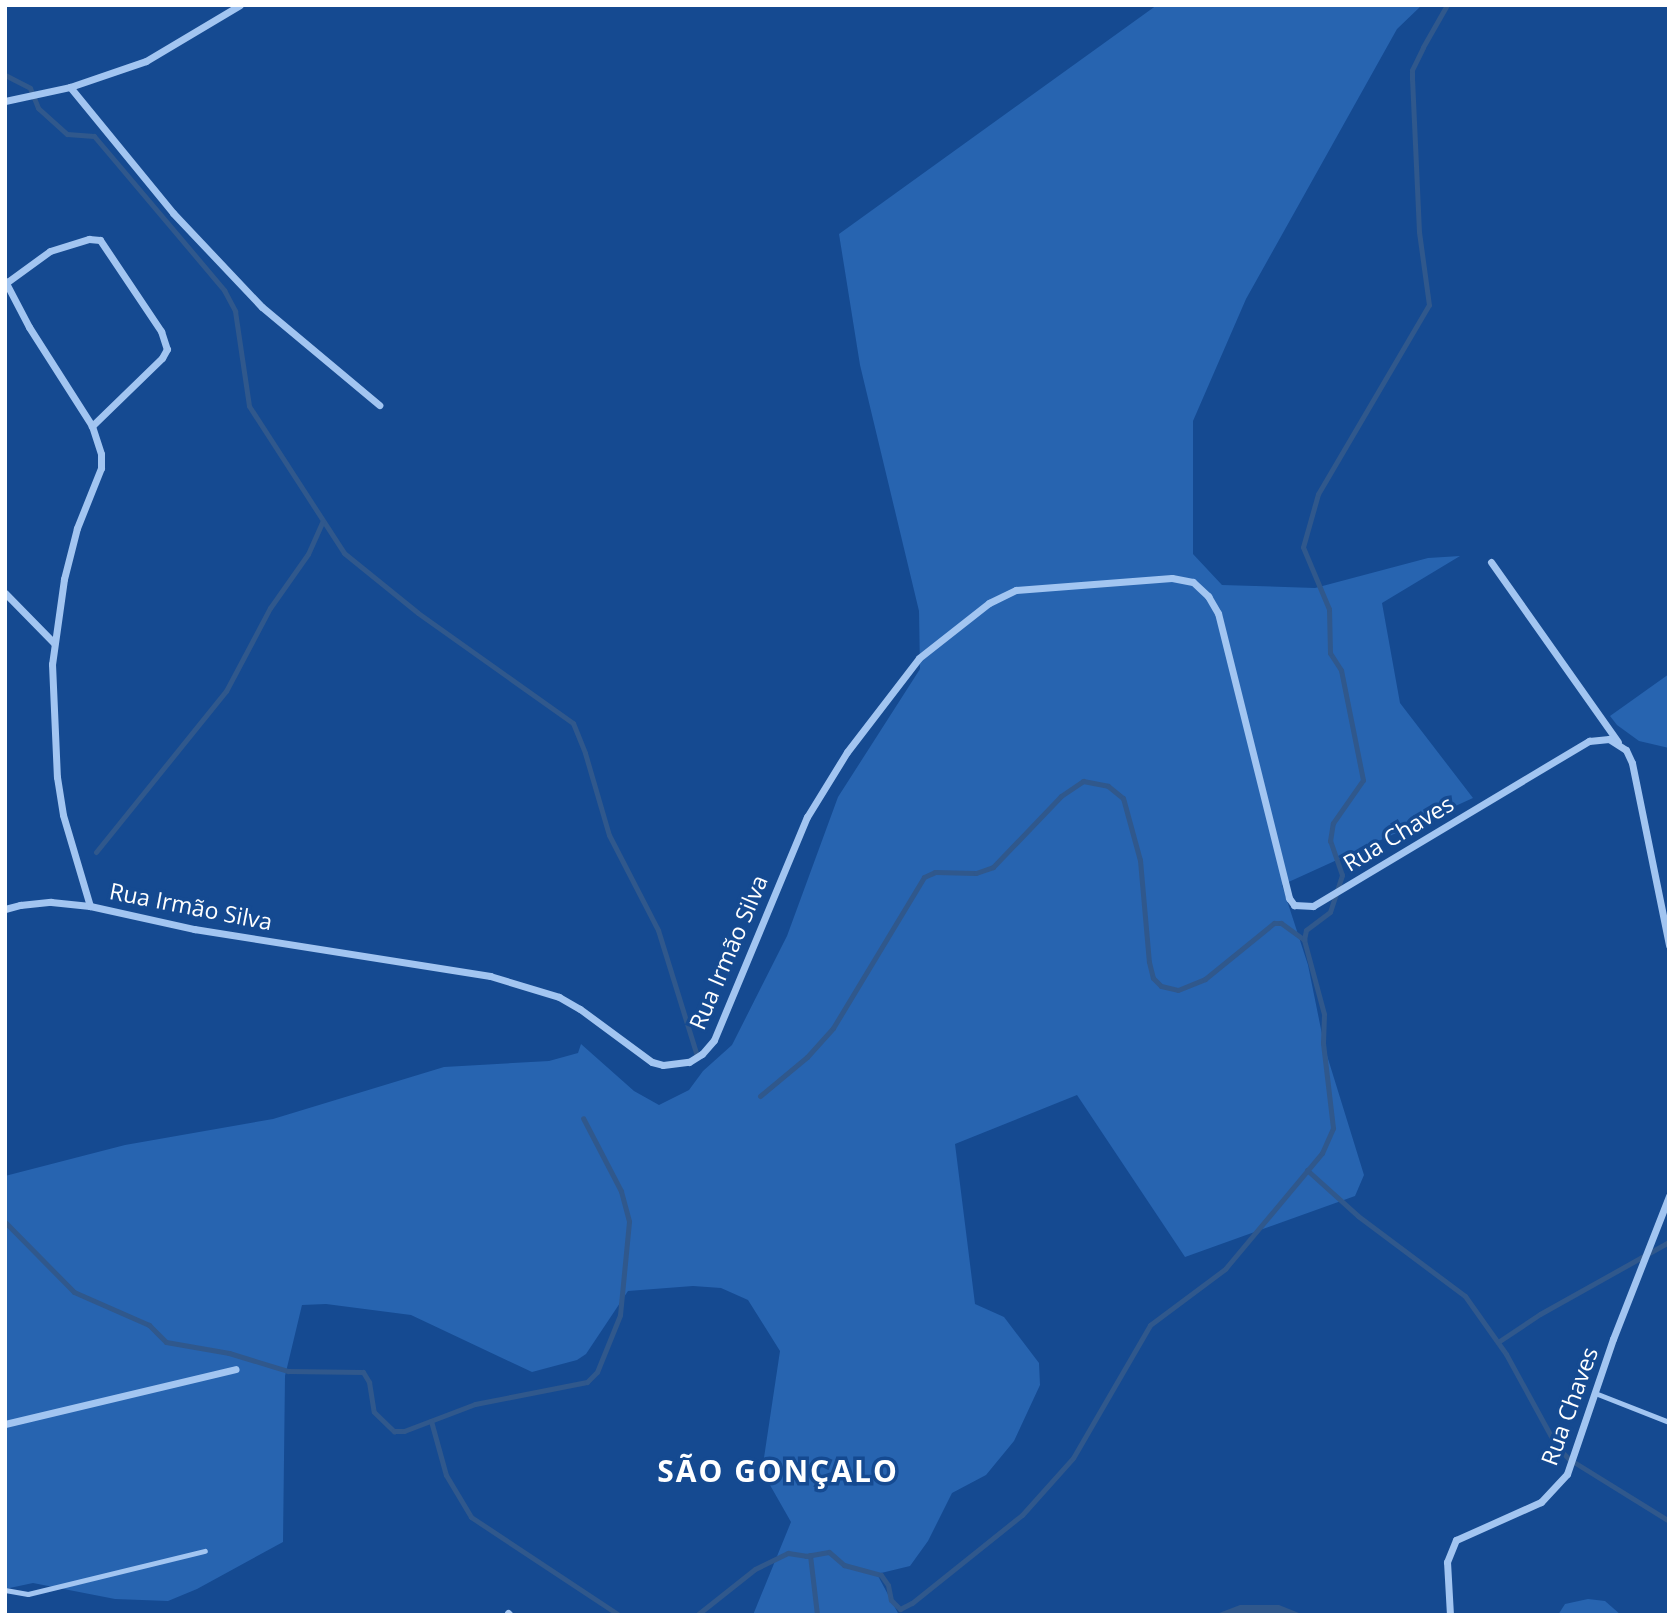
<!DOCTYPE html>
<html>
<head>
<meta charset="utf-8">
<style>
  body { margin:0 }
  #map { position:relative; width:1674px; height:1620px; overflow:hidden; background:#154a91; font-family:"Open Sans",sans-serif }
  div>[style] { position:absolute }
  .green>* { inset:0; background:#2764b0 }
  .water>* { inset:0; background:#30588c }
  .stream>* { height:5px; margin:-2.5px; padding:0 2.5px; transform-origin:2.5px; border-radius:2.5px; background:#30588c }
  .lane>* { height:5px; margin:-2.5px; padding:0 2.5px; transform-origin:2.5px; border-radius:2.5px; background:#a2c5f1 }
  .street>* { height:7px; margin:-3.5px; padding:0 3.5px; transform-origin:3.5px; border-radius:3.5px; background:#a2c5f1 }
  span { translate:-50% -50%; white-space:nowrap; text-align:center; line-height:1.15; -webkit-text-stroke:7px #154a91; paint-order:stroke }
  .street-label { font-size:23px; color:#fff }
  .district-label { font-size:30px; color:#fff; font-weight:700; letter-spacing:2px }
  .frame { position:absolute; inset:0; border:7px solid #fff; pointer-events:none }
</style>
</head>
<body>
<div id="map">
  <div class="green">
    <div style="clip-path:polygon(1157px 5px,1422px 5px,1397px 29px,1246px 299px,1193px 421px,1193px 554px,1222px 585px,1315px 588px,1428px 558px,1460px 556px,1382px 603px,1400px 703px,1473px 798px,1282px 885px,1308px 965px,1325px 1049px,1364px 1175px,1355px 1196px,1185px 1257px,1077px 1095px,955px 1144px,975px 1304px,1004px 1317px,1039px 1363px,1040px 1385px,1014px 1441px,986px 1475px,952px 1493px,928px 1541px,910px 1566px,877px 1574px,899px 1615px,753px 1615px,791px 1522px,762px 1471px,780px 1351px,748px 1300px,721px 1288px,693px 1286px,628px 1291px,586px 1354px,577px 1360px,532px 1372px,411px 1315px,326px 1304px,302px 1305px,285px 1376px,283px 1542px,197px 1589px,168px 1601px,115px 1599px,33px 1583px,5px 1589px,5px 1176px,125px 1145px,273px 1119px,444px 1067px,549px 1061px,578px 1053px,581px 1044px,634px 1091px,659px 1105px,689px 1090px,703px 1071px,732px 1045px,787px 936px,838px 797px,920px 669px,919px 611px,860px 365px,839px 234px)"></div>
    <div style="clip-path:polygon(1669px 674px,1669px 748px,1639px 741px,1617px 725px,1610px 716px)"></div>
    <div style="clip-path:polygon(1588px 1599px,1605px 1601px,1621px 1615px,1558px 1615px,1565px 1604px)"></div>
  </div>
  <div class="water">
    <div style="clip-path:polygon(1240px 1605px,1279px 1605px,1304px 1615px,1214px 1615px)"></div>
  </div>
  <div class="stream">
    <div style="left:5px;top:75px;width:28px;rotate:27deg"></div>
    <div style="left:30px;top:88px;width:22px;rotate:68deg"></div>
    <div style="left:38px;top:108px;width:39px;rotate:42deg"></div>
    <div style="left:67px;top:134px;width:27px;rotate:4deg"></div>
    <div style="left:94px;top:136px;width:202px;rotate:49.8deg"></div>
    <div style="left:224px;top:290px;width:24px;rotate:62deg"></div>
    <div style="left:235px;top:311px;width:96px;rotate:81.6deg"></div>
    <div style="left:249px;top:406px;width:175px;rotate:57.1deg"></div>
    <div style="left:344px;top:553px;width:95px;rotate:39deg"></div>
    <div style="left:418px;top:613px;width:190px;rotate:35.4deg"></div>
    <div style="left:573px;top:723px;width:32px;rotate:68deg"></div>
    <div style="left:585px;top:753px;width:85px;rotate:73.7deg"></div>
    <div style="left:609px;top:835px;width:107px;rotate:62.7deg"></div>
    <div style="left:658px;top:930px;width:132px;rotate:72.8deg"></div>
    <div style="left:96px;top:852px;width:207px;rotate:-51.1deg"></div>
    <div style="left:226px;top:691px;width:94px;rotate:-62.1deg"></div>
    <div style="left:270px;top:608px;width:66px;rotate:-54.9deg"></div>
    <div style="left:308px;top:554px;width:36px;rotate:-66deg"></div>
    <div style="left:760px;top:1096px;width:61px;rotate:-39.7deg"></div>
    <div style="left:807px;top:1057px;width:39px;rotate:-48deg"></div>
    <div style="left:833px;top:1028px;width:176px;rotate:-58.9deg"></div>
    <div style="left:924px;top:877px;width:12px;rotate:-24deg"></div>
    <div style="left:935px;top:872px;width:41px;rotate:1.4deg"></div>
    <div style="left:976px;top:873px;width:18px;rotate:-19deg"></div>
    <div style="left:993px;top:867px;width:98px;rotate:-46.2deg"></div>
    <div style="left:1061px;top:796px;width:27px;rotate:-34deg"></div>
    <div style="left:1083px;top:781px;width:25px;rotate:11deg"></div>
    <div style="left:1108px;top:786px;width:19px;rotate:39deg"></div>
    <div style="left:1123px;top:798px;width:64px;rotate:74.7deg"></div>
    <div style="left:1140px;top:860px;width:102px;rotate:85deg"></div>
    <div style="left:1149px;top:962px;width:16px;rotate:76deg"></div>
    <div style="left:1153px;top:978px;width:11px;rotate:45deg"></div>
    <div style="left:1161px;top:986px;width:17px;rotate:13deg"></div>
    <div style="left:1178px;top:990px;width:29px;rotate:-22deg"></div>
    <div style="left:1205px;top:979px;width:89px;rotate:-39.1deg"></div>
    <div style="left:1274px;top:923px;width:7px"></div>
    <div style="left:1281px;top:923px;width:29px;rotate:36deg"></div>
    <div style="left:1307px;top:1170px;width:69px;rotate:42deg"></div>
    <div style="left:1358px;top:1216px;width:134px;rotate:36.8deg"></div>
    <div style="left:1465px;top:1296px;width:71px;rotate:54.7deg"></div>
    <div style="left:1506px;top:1354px;width:106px;rotate:61.3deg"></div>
    <div style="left:1557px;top:1447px;width:17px;rotate:45deg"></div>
    <div style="left:1569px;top:1459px;width:118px;rotate:31.8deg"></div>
    <div style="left:5px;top:1222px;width:98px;rotate:45.4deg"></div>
    <div style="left:74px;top:1292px;width:82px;rotate:23.7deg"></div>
    <div style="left:149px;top:1325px;width:24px;rotate:45deg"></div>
    <div style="left:166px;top:1342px;width:64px;rotate:9.9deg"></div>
    <div style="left:229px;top:1353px;width:62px;rotate:17deg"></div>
    <div style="left:288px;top:1371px;width:75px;rotate:0.8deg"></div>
    <div style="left:363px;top:1372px;width:12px;rotate:59deg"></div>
    <div style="left:369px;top:1382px;width:30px;rotate:81deg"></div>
    <div style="left:374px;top:1412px;width:28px;rotate:44deg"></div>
    <div style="left:394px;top:1431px;width:10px"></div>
    <div style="left:404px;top:1431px;width:76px;rotate:-20.8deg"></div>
    <div style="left:475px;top:1404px;width:114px;rotate:-11.1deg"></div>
    <div style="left:587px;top:1382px;width:14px;rotate:-45deg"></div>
    <div style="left:597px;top:1372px;width:61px;rotate:-68deg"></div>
    <div style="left:620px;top:1315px;width:94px;rotate:-84.5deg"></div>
    <div style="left:629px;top:1221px;width:31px;rotate:-105deg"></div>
    <div style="left:621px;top:1191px;width:82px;rotate:-117.5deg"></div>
    <div style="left:1498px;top:1342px;width:50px;rotate:-33.7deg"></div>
    <div style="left:1540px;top:1314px;width:148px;rotate:-29.2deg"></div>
    <div style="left:431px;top:1421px;width:56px;rotate:74.5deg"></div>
    <div style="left:446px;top:1475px;width:49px;rotate:59.2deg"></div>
    <div style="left:471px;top:1517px;width:178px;rotate:33.5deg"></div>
    <div style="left:810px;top:1555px;width:60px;rotate:83.3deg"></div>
    <div style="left:697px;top:1615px;width:74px;rotate:-38.4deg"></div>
    <div style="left:755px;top:1569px;width:37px;rotate:-26deg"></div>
    <div style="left:788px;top:1553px;width:18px;rotate:9deg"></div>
    <div style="left:806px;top:1556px;width:23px;rotate:-10deg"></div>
    <div style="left:829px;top:1552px;width:20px;rotate:41deg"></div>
    <div style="left:844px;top:1565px;width:38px;rotate:15deg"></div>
    <div style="left:881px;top:1575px;width:12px;rotate:55deg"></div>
    <div style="left:888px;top:1585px;width:15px;rotate:79deg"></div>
    <div style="left:891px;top:1600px;width:13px;rotate:45deg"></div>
    <div style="left:900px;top:1609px;width:13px;rotate:-27deg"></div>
    <div style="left:912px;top:1603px;width:141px;rotate:-38.7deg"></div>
    <div style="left:1022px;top:1515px;width:76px;rotate:-48.2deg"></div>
    <div style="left:1073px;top:1458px;width:154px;rotate:-59.9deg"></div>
    <div style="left:1150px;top:1325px;width:94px;rotate:-36.7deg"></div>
    <div style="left:1225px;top:1269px;width:151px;rotate:-50.1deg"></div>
    <div style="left:1322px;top:1153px;width:27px;rotate:-66deg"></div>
    <div style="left:1333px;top:1128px;width:86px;rotate:-96.7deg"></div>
    <div style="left:1323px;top:1043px;width:29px;rotate:-88deg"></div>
    <div style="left:1324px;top:1014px;width:77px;rotate:-105.1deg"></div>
    <div style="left:1304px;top:940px;width:10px;rotate:-79deg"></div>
    <div style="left:1306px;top:930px;width:30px;rotate:-37deg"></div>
    <div style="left:1330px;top:912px;width:39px;rotate:-72deg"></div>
    <div style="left:1342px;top:875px;width:36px;rotate:-109deg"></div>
    <div style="left:1330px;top:841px;width:18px;rotate:-81deg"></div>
    <div style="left:1333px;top:823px;width:52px;rotate:-55.1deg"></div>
    <div style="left:1363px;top:780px;width:112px;rotate:-101.3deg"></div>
    <div style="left:1341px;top:670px;width:20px;rotate:-123deg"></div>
    <div style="left:1330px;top:653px;width:44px;rotate:-91.3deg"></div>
    <div style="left:1329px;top:609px;width:67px;rotate:-112.8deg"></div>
    <div style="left:1303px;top:547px;width:55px;rotate:-74.2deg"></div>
    <div style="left:1318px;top:494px;width:219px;rotate:-59.6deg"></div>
    <div style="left:1429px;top:305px;width:74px;rotate:-97.8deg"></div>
    <div style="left:1419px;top:232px;width:153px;rotate:-92.6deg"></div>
    <div style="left:1412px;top:79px;width:9px;rotate:-90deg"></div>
    <div style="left:1412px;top:70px;width:25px;rotate:-64deg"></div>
    <div style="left:1423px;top:47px;width:48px;rotate:-60.3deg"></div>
  </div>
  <div class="lane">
    <div style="left:1595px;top:1393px;width:79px;rotate:21.4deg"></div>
    <div style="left:5px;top:1590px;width:23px;rotate:10deg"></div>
    <div style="left:28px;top:1594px;width:182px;rotate:-13.7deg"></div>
  </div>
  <div class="street">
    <div style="left:70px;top:87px;width:163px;rotate:50.7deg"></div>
    <div style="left:173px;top:213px;width:129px;rotate:46.6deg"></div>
    <div style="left:262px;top:307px;width:153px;rotate:39.9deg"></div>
    <div style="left:5px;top:101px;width:66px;rotate:-12.2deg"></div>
    <div style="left:70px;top:87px;width:80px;rotate:-18.9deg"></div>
    <div style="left:146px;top:61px;width:109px;rotate:-30.8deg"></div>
    <div style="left:5px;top:281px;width:52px;rotate:62.4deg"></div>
    <div style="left:29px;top:327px;width:117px;rotate:57.5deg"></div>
    <div style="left:92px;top:426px;width:29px;rotate:72deg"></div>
    <div style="left:101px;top:454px;width:14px;rotate:90deg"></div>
    <div style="left:101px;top:468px;width:65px;rotate:111.8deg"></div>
    <div style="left:77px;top:528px;width:53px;rotate:104.3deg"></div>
    <div style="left:64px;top:579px;width:86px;rotate:98deg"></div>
    <div style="left:52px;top:664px;width:113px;rotate:87.5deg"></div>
    <div style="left:57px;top:777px;width:38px;rotate:81deg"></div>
    <div style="left:63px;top:815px;width:95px;rotate:73.5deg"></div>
    <div style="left:6px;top:283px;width:54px;rotate:-36deg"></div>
    <div style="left:50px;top:251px;width:41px;rotate:-17.1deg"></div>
    <div style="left:89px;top:239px;width:11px;rotate:5deg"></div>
    <div style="left:100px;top:240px;width:110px;rotate:56.2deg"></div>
    <div style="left:161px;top:331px;width:19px;rotate:72deg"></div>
    <div style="left:167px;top:349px;width:10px;rotate:119deg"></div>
    <div style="left:162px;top:358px;width:98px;rotate:135.8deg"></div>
    <div style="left:1491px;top:562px;width:220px;rotate:54.8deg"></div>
    <div style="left:5px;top:593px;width:70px;rotate:45.6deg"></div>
    <div style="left:5px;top:909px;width:16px;rotate:-15deg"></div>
    <div style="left:20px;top:905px;width:31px;rotate:-6deg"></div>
    <div style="left:51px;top:902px;width:39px;rotate:6deg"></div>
    <div style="left:90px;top:906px;width:107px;rotate:12.5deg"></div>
    <div style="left:194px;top:929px;width:300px;rotate:9deg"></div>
    <div style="left:490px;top:976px;width:72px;rotate:16.9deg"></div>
    <div style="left:559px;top:997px;width:24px;rotate:30deg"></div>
    <div style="left:580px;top:1009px;width:89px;rotate:36.4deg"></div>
    <div style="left:652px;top:1062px;width:11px;rotate:15deg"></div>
    <div style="left:663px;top:1065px;width:26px;rotate:-7deg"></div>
    <div style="left:689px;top:1062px;width:15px;rotate:-32deg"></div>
    <div style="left:702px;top:1054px;width:18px;rotate:-49deg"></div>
    <div style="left:714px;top:1040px;width:242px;rotate:-67.4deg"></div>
    <div style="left:807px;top:817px;width:76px;rotate:-58.4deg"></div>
    <div style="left:847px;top:752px;width:118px;rotate:-52.5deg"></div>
    <div style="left:919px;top:658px;width:89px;rotate:-38.2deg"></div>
    <div style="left:989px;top:603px;width:30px;rotate:-26deg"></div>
    <div style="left:1016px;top:590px;width:156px;rotate:-4.4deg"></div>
    <div style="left:1172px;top:578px;width:21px;rotate:11deg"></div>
    <div style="left:1193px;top:582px;width:21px;rotate:43deg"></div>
    <div style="left:1208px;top:596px;width:20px;rotate:60deg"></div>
    <div style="left:1218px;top:613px;width:294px;rotate:76deg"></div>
    <div style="left:1289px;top:898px;width:9px;rotate:54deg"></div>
    <div style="left:1294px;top:905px;width:19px;rotate:3deg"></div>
    <div style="left:1313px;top:906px;width:322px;rotate:-30.9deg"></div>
    <div style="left:1589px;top:741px;width:20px;rotate:-6deg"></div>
    <div style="left:1609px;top:739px;width:20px;rotate:33deg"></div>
    <div style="left:1626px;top:750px;width:14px;rotate:65deg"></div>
    <div style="left:1632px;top:763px;width:186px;rotate:78.5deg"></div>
    <div style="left:5px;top:1424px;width:237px;rotate:-13.4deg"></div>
    <div style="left:508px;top:1613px;width:3px;rotate:45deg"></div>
    <div style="left:1450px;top:1615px;width:53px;rotate:-93.2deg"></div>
    <div style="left:1447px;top:1562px;width:24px;rotate:-68deg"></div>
    <div style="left:1456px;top:1540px;width:93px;rotate:-24.1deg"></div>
    <div style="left:1541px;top:1502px;width:38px;rotate:-47deg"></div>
    <div style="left:1567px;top:1474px;width:143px;rotate:-71.2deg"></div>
    <div style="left:1613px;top:1339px;width:154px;rotate:-68.6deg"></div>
  </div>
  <div class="street-label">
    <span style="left:1398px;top:833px;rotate:-31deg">Rua Chaves</span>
    <span style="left:191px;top:906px;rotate:11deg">Rua Irmão Silva</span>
    <span style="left:728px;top:952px;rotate:-67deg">Rua Irmão Silva</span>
    <span style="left:1569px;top:1406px;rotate:-70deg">Rua Chaves</span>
  </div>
  <div class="district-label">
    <span style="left:778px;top:1471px">SÃO GONÇALO</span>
  </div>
  <div class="frame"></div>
</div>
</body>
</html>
